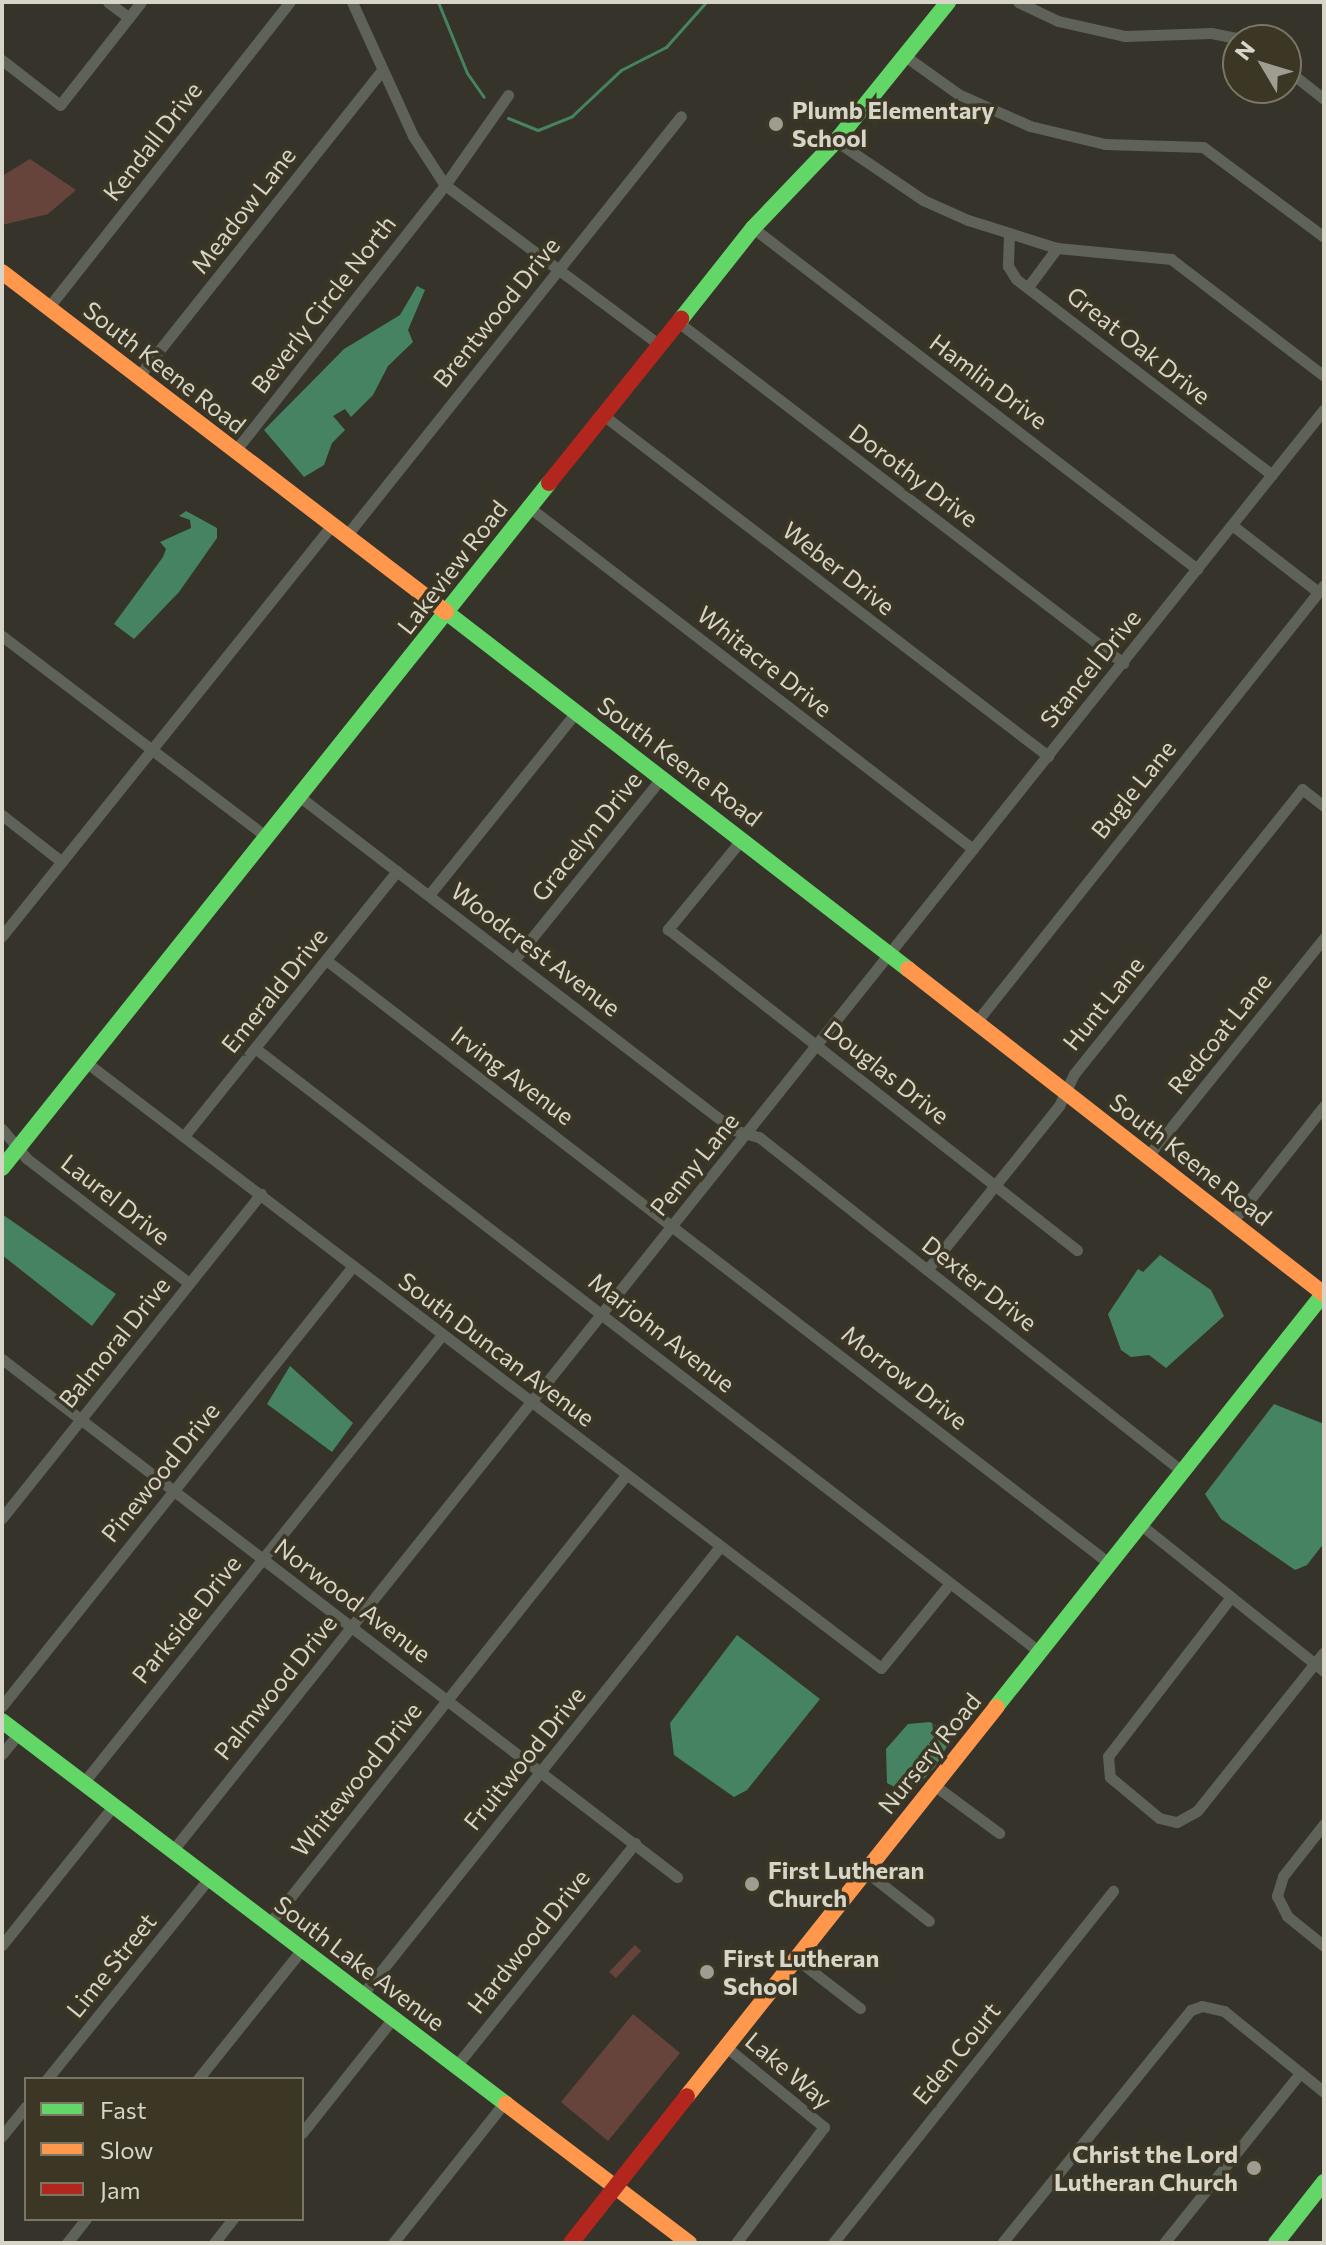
<!DOCTYPE html>
<html>
<head>
<meta charset="utf-8">
<style>
  body { margin:0 }
  #map { position:relative; width:1326px; height:2245px; overflow:hidden; background:#36342a; font-family:Commissioner,sans-serif }
  div>[style] { position:absolute }
  .green>* { inset:0; background:#66443b }
  .water>* { inset:0; background:#458362 }
  .stream>* { height:3px; margin:-1.5px; padding:0 1.5px; transform-origin:1.5px; border-radius:1.5px; background:#458362 }
  .street>* { height:11px; margin:-5.5px; padding:0 5.5px; transform-origin:5.5px; border-radius:5.5px; background:#5e6258 }
  .fast>* { height:16px; margin:-8px; padding:0 8px; transform-origin:8px; border-radius:8px; background:#63d668 }
  .slow>* { height:16px; margin:-8px; padding:0 8px; transform-origin:8px; border-radius:8px; background:#ff974d }
  .jam>* { height:16px; margin:-8px; padding:0 8px; transform-origin:8px; border-radius:8px; background:#b3261e }
  .dots>* { width:22px; height:22px; translate:-50% -50%; box-sizing:border-box; border:4px solid #3c3724; border-radius:50% }
  span { translate:-50% -50%; white-space:nowrap; text-align:center; line-height:1.15; -webkit-text-stroke:7px #3c3724; paint-order:stroke }
  .poi-label { font-size:24px; color:#d7d4c8; font-weight:700 }
  .left { translate:0 -50%; text-align:left }
  .right { translate:-100% -50%; text-align:right }
  .street-label { font-size:24px; color:#d7d4c8 }
  .frame { position:absolute; inset:0; border:4px solid #d7d4c8; pointer-events:none }
  .legend { position:absolute; left:24px; top:2077px; width:280px; height:144px; box-sizing:border-box; background:#3c3724; border:2px solid #7a7666; margin:0; padding:10px 14px; list-style:none; font-size:24px; color:#d7d4c8 }
  .legend li { display:flex; align-items:center; gap:16px; height:40px }
  .legend b { width:40px; border:2px solid #7a7666 }
  .north { position:absolute; left:1222px; top:24px; width:80px; height:80px; box-sizing:border-box; background:#3c3724; border:2px solid #7a7666; border-radius:50%; rotate:308deg; font-size:22px; font-weight:700; line-height:32px; text-align:center; color:#d7d4c8 }
  .north::after { content:''; display:block; margin:auto; width:28px; height:36px; background:#9f9c91; clip-path:polygon(50% 0,100% 100%,50% 72%,0 100%) }
</style>
</head>
<body>
<div id="map">
  <div class="green">
    <div style="clip-path:polygon(30px 159px,76px 190px,48px 214px,2px 225px,2px 176px)"></div>
    <div style="clip-path:polygon(635px 1945px,641px 1951px,616px 1978px,609px 1972px)"></div>
    <div style="clip-path:polygon(633px 2014px,680px 2053px,608px 2141px,561px 2102px)"></div>
  </div>
  <div class="water">
    <div style="clip-path:polygon(417px 286px,425px 290px,408px 330px,413px 342px,388px 366px,373px 395px,351px 417px,345px 409px,333px 416px,345px 430px,332px 443px,324px 465px,304px 477px,264px 430px,344px 349px,400px 315px)"></div>
    <div style="clip-path:polygon(186px 511px,217px 528px,217px 538px,179px 592px,134px 639px,114px 624px,163px 557px,166px 549px,160px 542px,191px 528px,190px 520px,179px 516px)"></div>
    <div style="clip-path:polygon(2px 1214px,116px 1294px,92px 1326px,2px 1255px)"></div>
    <div style="clip-path:polygon(1160px 1255px,1211px 1290px,1224px 1316px,1166px 1368px,1149px 1355px,1131px 1357px,1121px 1350px,1108px 1314px,1138px 1269px,1143px 1272px)"></div>
    <div style="clip-path:polygon(290px 1366px,353px 1423px,332px 1452px,267px 1404px)"></div>
    <div style="clip-path:polygon(1274px 1404px,1324px 1424px,1324px 1543px,1307px 1565px,1295px 1570px,1221px 1519px,1205px 1494px)"></div>
    <div style="clip-path:polygon(737px 1635px,820px 1699px,747px 1790px,734px 1797px,674px 1755px,670px 1723px)"></div>
    <div style="clip-path:polygon(930px 1722px,953px 1736px,935px 1767px,916px 1787px,904px 1792px,887px 1783px,886px 1749px,908px 1724px)"></div>
  </div>
  <div class="stream">
    <div style="left:438px;top:2px;width:77px;rotate:67.8deg"></div>
    <div style="left:467px;top:73px;width:29px;rotate:55deg"></div>
    <div style="left:508px;top:118px;width:32px;rotate:22deg"></div>
    <div style="left:538px;top:130px;width:37px;rotate:-22deg"></div>
    <div style="left:572px;top:116px;width:67px;rotate:-43.2deg"></div>
    <div style="left:621px;top:70px;width:51px;rotate:-27.1deg"></div>
    <div style="left:666px;top:47px;width:60px;rotate:-48.4deg"></div>
  </div>
  <div class="street">
    <div style="left:108px;top:2px;width:26px;rotate:37deg"></div>
    <div style="left:352px;top:2px;width:147px;rotate:65.5deg"></div>
    <div style="left:413px;top:136px;width:59px;rotate:56.9deg"></div>
    <div style="left:445px;top:185px;width:268px;rotate:36.7deg"></div>
    <div style="left:1018px;top:2px;width:44px;rotate:25.4deg"></div>
    <div style="left:1058px;top:21px;width:69px;rotate:12.6deg"></div>
    <div style="left:1125px;top:36px;width:86px;rotate:-2deg"></div>
    <div style="left:1211px;top:33px;width:37px;rotate:11deg"></div>
    <div style="left:905px;top:56px;width:65px;rotate:35.6deg"></div>
    <div style="left:958px;top:94px;width:79px;rotate:24deg"></div>
    <div style="left:1030px;top:126px;width:77px;rotate:13.5deg"></div>
    <div style="left:1105px;top:144px;width:98px;rotate:1.8deg"></div>
    <div style="left:1203px;top:147px;width:151px;rotate:36.6deg"></div>
    <div style="left:2px;top:60px;width:73px;rotate:37.8deg"></div>
    <div style="left:60px;top:105px;width:131px;rotate:-51.8deg"></div>
    <div style="left:1286px;top:69px;width:48px;rotate:38.3deg"></div>
    <div style="left:836px;top:141px;width:105px;rotate:34.1deg"></div>
    <div style="left:923px;top:200px;width:49px;rotate:24deg"></div>
    <div style="left:968px;top:220px;width:93px;rotate:17.5deg"></div>
    <div style="left:1057px;top:248px;width:115px;rotate:5.5deg"></div>
    <div style="left:1171px;top:259px;width:193px;rotate:37.4deg"></div>
    <div style="left:753px;top:228px;width:560px;rotate:37.52deg"></div>
    <div style="left:1009px;top:235px;width:31px;rotate:92deg"></div>
    <div style="left:1008px;top:266px;width:15px;rotate:58deg"></div>
    <div style="left:1016px;top:279px;width:322px;rotate:37.4deg"></div>
    <div style="left:1028px;top:287px;width:49px;rotate:-53.4deg"></div>
    <div style="left:48px;top:308px;width:390px;rotate:-51.7deg"></div>
    <div style="left:678px;top:322px;width:561px;rotate:37.46deg"></div>
    <div style="left:138px;top:377px;width:392px;rotate:-51.5deg"></div>
    <div style="left:603px;top:415px;width:561px;rotate:37.46deg"></div>
    <div style="left:235px;top:451px;width:339px;rotate:-51.7deg"></div>
    <div style="left:445px;top:185px;width:110px;rotate:-55deg"></div>
    <div style="left:530px;top:508px;width:559px;rotate:37.59deg"></div>
    <div style="left:1232px;top:525px;width:109px;rotate:37.9deg"></div>
    <div style="left:346px;top:536px;width:537px;rotate:-51.42deg"></div>
    <div style="left:2px;top:636px;width:333px;rotate:37.2deg"></div>
    <div style="left:300px;top:797px;width:547px;rotate:37.5deg"></div>
    <div style="left:734px;top:1130px;width:26px;rotate:16deg"></div>
    <div style="left:759px;top:1137px;width:540px;rotate:38.31deg"></div>
    <div style="left:2px;top:815px;width:76px;rotate:38.1deg"></div>
    <div style="left:742px;top:839px;width:117px;rotate:129.4deg"></div>
    <div style="left:668px;top:929px;width:520px;rotate:38.13deg"></div>
    <div style="left:429px;top:895px;width:235px;rotate:-51.2deg"></div>
    <div style="left:2px;top:936px;width:527px;rotate:-51.24deg"></div>
    <div style="left:326px;top:960px;width:990px;rotate:37.61deg"></div>
    <div style="left:514px;top:960px;width:235px;rotate:-51deg"></div>
    <div style="left:977px;top:1021px;width:557px;rotate:-51.48deg"></div>
    <div style="left:255px;top:1048px;width:990px;rotate:37.58deg"></div>
    <div style="left:87px;top:1063px;width:998px;rotate:37.31deg"></div>
    <div style="left:881px;top:1668px;width:109px;rotate:-50.9deg"></div>
    <div style="left:2px;top:1129px;width:38px;rotate:50deg"></div>
    <div style="left:26px;top:1158px;width:205px;rotate:37.5deg"></div>
    <div style="left:184px;top:1136px;width:340px;rotate:-51.2deg"></div>
    <div style="left:1148px;top:1156px;width:280px;rotate:-51.1deg"></div>
    <div style="left:1232px;top:1222px;width:148px;rotate:-51.6deg"></div>
    <div style="left:927px;top:1270px;width:211px;rotate:-51.2deg"></div>
    <div style="left:1059px;top:1106px;width:35px;rotate:-65deg"></div>
    <div style="left:1074px;top:1074px;width:365px;rotate:-51.3deg"></div>
    <div style="left:1302px;top:789px;width:28px;rotate:38deg"></div>
    <div style="left:2px;top:1359px;width:851px;rotate:37.5deg"></div>
    <div style="left:2px;top:1518px;width:415px;rotate:-51.4deg"></div>
    <div style="left:1141px;top:1525px;width:234px;rotate:38.6deg"></div>
    <div style="left:1231px;top:1597px;width:201px;rotate:127.7deg"></div>
    <div style="left:1108px;top:1756px;width:21px;rotate:85deg"></div>
    <div style="left:1110px;top:1777px;width:64px;rotate:39.9deg"></div>
    <div style="left:1159px;top:1818px;width:18px;rotate:13deg"></div>
    <div style="left:1177px;top:1822px;width:23px;rotate:-29deg"></div>
    <div style="left:1197px;top:1811px;width:203px;rotate:-51.4deg"></div>
    <div style="left:2px;top:1706px;width:563px;rotate:-51.42deg"></div>
    <div style="left:2px;top:1754px;width:27px;rotate:-51deg"></div>
    <div style="left:84px;top:1782px;width:573px;rotate:-51.31deg"></div>
    <div style="left:934px;top:1785px;width:81px;rotate:36.4deg"></div>
    <div style="left:1324px;top:1824px;width:66px;rotate:128.3deg"></div>
    <div style="left:1283px;top:1876px;width:21px;rotate:107deg"></div>
    <div style="left:1277px;top:1896px;width:22px;rotate:63deg"></div>
    <div style="left:1287px;top:1916px;width:48px;rotate:39deg"></div>
    <div style="left:173px;top:1850px;width:1844px;rotate:-51.38deg"></div>
    <div style="left:865px;top:1871px;width:81px;rotate:38deg"></div>
    <div style="left:269px;top:1924px;width:574px;rotate:-51.51deg"></div>
    <div style="left:2px;top:1945px;width:179px;rotate:-51.3deg"></div>
    <div style="left:795px;top:1958px;width:82px;rotate:37.6deg"></div>
    <div style="left:362px;top:1995px;width:572px;rotate:-51.39deg"></div>
    <div style="left:725px;top:2046px;width:128px;rotate:39.3deg"></div>
    <div style="left:824px;top:2127px;width:146px;rotate:127.2deg"></div>
    <div style="left:456px;top:2066px;width:286px;rotate:-51.2deg"></div>
    <div style="left:47px;top:2079px;width:258px;rotate:-51.1deg"></div>
    <div style="left:198px;top:2079px;width:166px;rotate:-51.3deg"></div>
    <div style="left:302px;top:2133px;width:147px;rotate:-51.6deg"></div>
    <div style="left:2px;top:2136px;width:38px;rotate:-51deg"></div>
    <div style="left:67px;top:2243px;width:31px;rotate:-52deg"></div>
    <div style="left:214px;top:2243px;width:31px;rotate:-52deg"></div>
    <div style="left:393px;top:2243px;width:179px;rotate:-51.6deg"></div>
    <div style="left:833px;top:2243px;width:450px;rotate:-51.5deg"></div>
    <div style="left:1002px;top:2243px;width:300px;rotate:-51deg"></div>
    <div style="left:1191px;top:2010px;width:12px;rotate:-20deg"></div>
    <div style="left:1202px;top:2006px;width:23px;rotate:13deg"></div>
    <div style="left:1224px;top:2011px;width:129px;rotate:39deg"></div>
    <div style="left:1164px;top:2243px;width:218px;rotate:-51.3deg"></div>
  </div>
  <div class="fast">
    <div style="left:681px;top:319px;width:116px;rotate:-51.6deg"></div>
    <div style="left:753px;top:228px;width:120px;rotate:-46.3deg"></div>
    <div style="left:836px;top:141px;width:179px;rotate:-51.1deg"></div>
    <div style="left:446px;top:612px;width:584px;rotate:37.69deg"></div>
    <div style="left:2px;top:1168px;width:877px;rotate:-51.39deg"></div>
    <div style="left:996px;top:1707px;width:528px;rotate:-51.61deg"></div>
    <div style="left:2px;top:1721px;width:633px;rotate:37.23deg"></div>
    <div style="left:1276px;top:2243px;width:78px;rotate:-51.8deg"></div>
  </div>
  <div class="slow">
    <div style="left:2px;top:272px;width:559px;rotate:37.44deg"></div>
    <div style="left:908px;top:969px;width:528px;rotate:38deg"></div>
    <div style="left:687px;top:2096px;width:497px;rotate:-51.5deg"></div>
    <div style="left:506px;top:2104px;width:230px;rotate:37.2deg"></div>
  </div>
  <div class="jam">
    <div style="left:549px;top:483px;width:211px;rotate:-51.2deg"></div>
    <div style="left:571px;top:2243px;width:187px;rotate:-51.7deg"></div>
  </div>
  <div class="dots">
    <div style="left:776px;top:124px;background:#9f9c91"></div>
    <div style="left:752px;top:1884px;background:#9f9c91"></div>
    <div style="left:707px;top:1972px;background:#9f9c91"></div>
    <div style="left:1254px;top:2168px;background:#9f9c91"></div>
  </div>
  <div class="poi-label">
    <span class="left" style="left:792px;top:124px">Plumb Elementary<br>School</span>
    <span class="left" style="left:768px;top:1884px">First Lutheran<br>Church</span>
    <span class="left" style="left:723px;top:1972px">First Lutheran<br>School</span>
    <span class="right" style="left:1238px;top:2168px">Christ the Lord<br>Lutheran Church</span>
  </div>
  <div class="street-label">
    <span style="left:152px;top:141px;rotate:-52deg">Kendall Drive</span>
    <span style="left:243px;top:210px;rotate:-52deg">Meadow Lane</span>
    <span style="left:323px;top:304px;rotate:-52deg">Beverly Circle North</span>
    <span style="left:496px;top:312px;rotate:-51deg">Brentwood Drive</span>
    <span style="left:1139px;top:345px;rotate:38deg">Great Oak Drive</span>
    <span style="left:165px;top:367px;rotate:38deg">South Keene Road</span>
    <span style="left:989px;top:381px;rotate:37deg">Hamlin Drive</span>
    <span style="left:914px;top:475px;rotate:37deg">Dorothy Drive</span>
    <span style="left:452px;top:567px;rotate:-52deg">Lakeview Road</span>
    <span style="left:839px;top:568px;rotate:38deg">Weber Drive</span>
    <span style="left:765px;top:661px;rotate:38deg">Whitacre Drive</span>
    <span style="left:1090px;top:668px;rotate:-51deg">Stancel Drive</span>
    <span style="left:680px;top:761px;rotate:37deg">South Keene Road</span>
    <span style="left:1133px;top:789px;rotate:-51deg">Bugle Lane</span>
    <span style="left:586px;top:836px;rotate:-51deg">Gracelyn Drive</span>
    <span style="left:536px;top:949px;rotate:37deg">Woodcrest Avenue</span>
    <span style="left:274px;top:990px;rotate:-51deg">Emerald Drive</span>
    <span style="left:1103px;top:1003px;rotate:-51deg">Hunt Lane</span>
    <span style="left:1219px;top:1033px;rotate:-51deg">Redcoat Lane</span>
    <span style="left:887px;top:1072px;rotate:38deg">Douglas Drive</span>
    <span style="left:513px;top:1075px;rotate:37deg">Irving Avenue</span>
    <span style="left:1191px;top:1159px;rotate:38deg">South Keene Road</span>
    <span style="left:694px;top:1164px;rotate:-51deg">Penny Lane</span>
    <span style="left:116px;top:1199px;rotate:38deg">Laurel Drive</span>
    <span style="left:980px;top:1283px;rotate:38deg">Dexter Drive</span>
    <span style="left:662px;top:1332px;rotate:38deg">Marjohn Avenue</span>
    <span style="left:114px;top:1342px;rotate:-51deg">Balmoral Drive</span>
    <span style="left:497px;top:1349px;rotate:37deg">South Duncan Avenue</span>
    <span style="left:905px;top:1377px;rotate:38deg">Morrow Drive</span>
    <span style="left:160px;top:1472px;rotate:-51deg">Pinewood Drive</span>
    <span style="left:353px;top:1600px;rotate:37deg">Norwood Avenue</span>
    <span style="left:186px;top:1619px;rotate:-51deg">Parkside Drive</span>
    <span style="left:275px;top:1687px;rotate:-51deg">Palmwood Drive</span>
    <span style="left:929px;top:1753px;rotate:-51deg">Nursery Road</span>
    <span style="left:524px;top:1758px;rotate:-51deg">Fruitwood Drive</span>
    <span style="left:356px;top:1779px;rotate:-51deg">Whitewood Drive</span>
    <span style="left:528px;top:1941px;rotate:-51deg">Hardwood Drive</span>
    <span style="left:360px;top:1963px;rotate:37deg">South Lake Avenue</span>
    <span style="left:111px;top:1965px;rotate:-51deg">Lime Street</span>
    <span style="left:956px;top:2053px;rotate:-51deg">Eden Court</span>
    <span style="left:789px;top:2070px;rotate:40deg">Lake Way</span>
  </div>
  <div class="frame"></div>
  <ul class="legend">
  <li><b style="height:10px;background:#63d668"></b>Fast</li>
  <li><b style="height:10px;background:#ff974d"></b>Slow</li>
  <li><b style="height:10px;background:#b3261e"></b>Jam</li>
  </ul>
  <div class="north">N</div>
</div>
</body>
</html>
